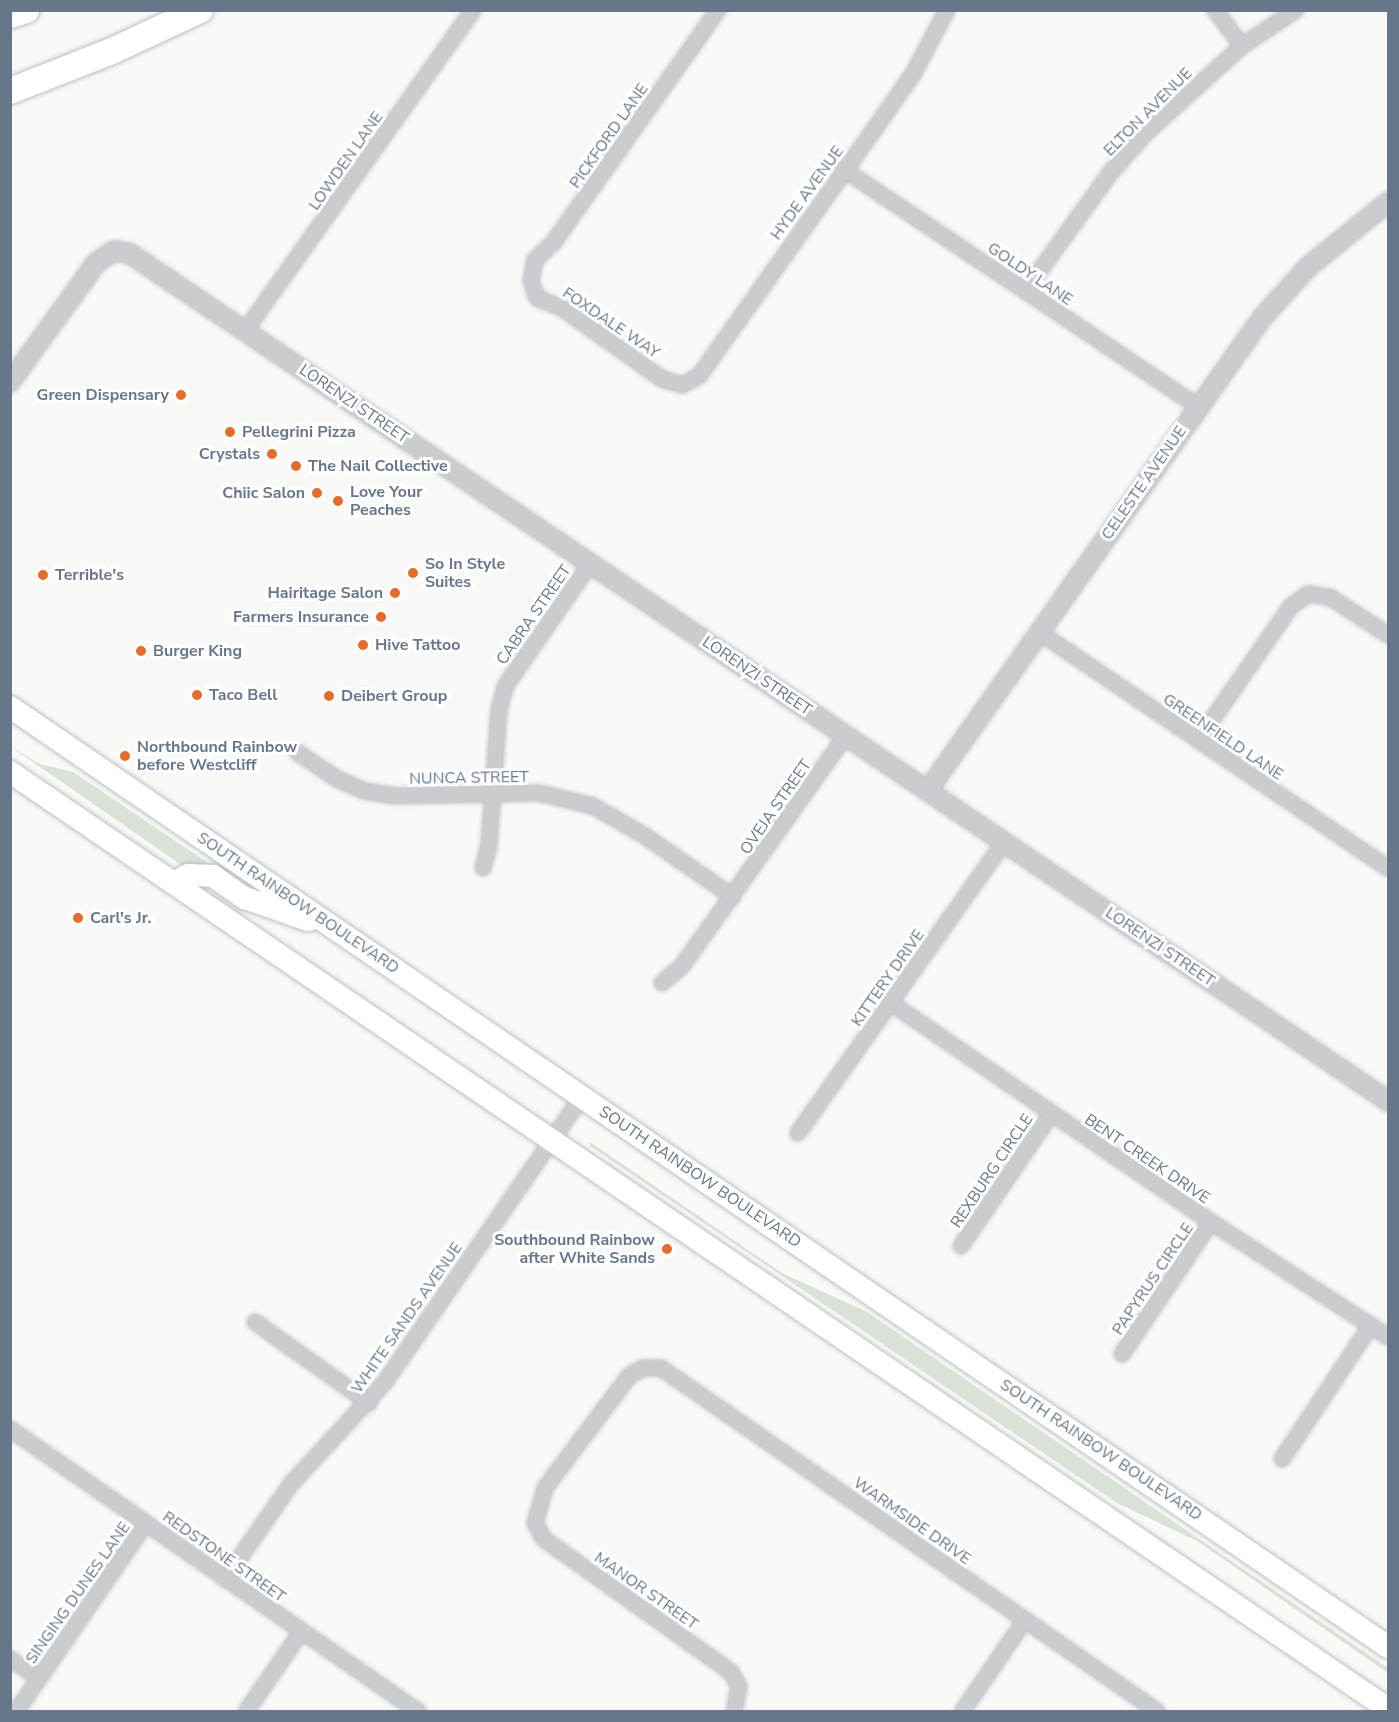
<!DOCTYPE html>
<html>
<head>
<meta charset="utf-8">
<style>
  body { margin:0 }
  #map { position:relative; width:1399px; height:1722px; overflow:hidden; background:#f9f9f7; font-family:"Nunito Sans",sans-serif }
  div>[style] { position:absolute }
  .green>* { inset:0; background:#dae2d8 }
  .roads { filter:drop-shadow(0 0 2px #bcbfc4) drop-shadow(0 0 2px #bcbfc4) }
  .minor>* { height:14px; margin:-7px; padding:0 7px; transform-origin:7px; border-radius:7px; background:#caccd0 }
  .tertiary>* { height:18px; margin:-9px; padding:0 9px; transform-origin:9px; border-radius:9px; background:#caccd0 }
  .primary>* { height:22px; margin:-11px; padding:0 11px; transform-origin:11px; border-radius:11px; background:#fff }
  .motorway>* { height:26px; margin:-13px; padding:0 13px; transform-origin:13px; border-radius:13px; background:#fff }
  .dots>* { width:16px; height:16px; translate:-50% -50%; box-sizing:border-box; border:3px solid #fff; border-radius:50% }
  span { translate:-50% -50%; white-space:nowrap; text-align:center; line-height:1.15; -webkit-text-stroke:6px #fff; paint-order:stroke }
  .street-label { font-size:16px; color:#687689 }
  .poi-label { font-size:16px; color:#687689; font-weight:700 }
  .right { translate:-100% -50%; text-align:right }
  .left { translate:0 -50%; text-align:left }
  .frame { position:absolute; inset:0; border:12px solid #687689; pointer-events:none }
</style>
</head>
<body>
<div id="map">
  <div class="green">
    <div style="clip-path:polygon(10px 746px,40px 764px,73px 772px,250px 891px,184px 867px)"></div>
    <div style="clip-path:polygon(590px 1142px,782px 1273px,867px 1312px,1388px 1668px,1388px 1673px,1197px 1541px,1117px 1503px,590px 1146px)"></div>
  </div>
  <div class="roads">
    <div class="minor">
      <div style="left:718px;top:10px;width:286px;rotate:125.3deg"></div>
      <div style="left:553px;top:243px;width:25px;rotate:137deg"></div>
      <div style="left:535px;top:260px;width:20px;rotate:101deg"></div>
      <div style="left:531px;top:280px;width:19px;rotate:72deg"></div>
      <div style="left:537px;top:298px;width:27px;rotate:22deg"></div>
      <div style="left:562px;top:308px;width:123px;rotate:35.4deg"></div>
      <div style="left:662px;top:379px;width:21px;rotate:17deg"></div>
      <div style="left:682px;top:385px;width:19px;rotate:-28deg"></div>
      <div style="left:699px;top:376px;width:305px;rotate:-54.6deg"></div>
      <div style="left:876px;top:127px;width:65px;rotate:-55.1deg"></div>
      <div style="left:913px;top:74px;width:72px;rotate:-62deg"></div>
      <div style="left:1215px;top:10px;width:45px;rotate:53.1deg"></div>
      <div style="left:843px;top:169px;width:427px;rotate:33.8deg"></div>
      <div style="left:1025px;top:291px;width:147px;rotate:-54.1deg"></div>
      <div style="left:1111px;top:172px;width:52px;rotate:-48.1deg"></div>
      <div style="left:1146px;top:133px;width:130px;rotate:-42.2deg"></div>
      <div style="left:1242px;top:46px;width:65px;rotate:-33.7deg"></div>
      <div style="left:245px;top:331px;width:394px;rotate:-54.6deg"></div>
      <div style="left:1039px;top:632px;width:421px;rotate:34.1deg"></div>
      <div style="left:1198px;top:740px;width:163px;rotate:-55.2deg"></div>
      <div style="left:1291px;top:606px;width:21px;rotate:-35deg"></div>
      <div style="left:1308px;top:594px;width:22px;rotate:8deg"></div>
      <div style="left:1330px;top:597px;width:69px;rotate:33.2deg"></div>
      <div style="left:297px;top:752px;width:48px;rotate:34deg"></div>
      <div style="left:337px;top:779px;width:30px;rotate:24deg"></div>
      <div style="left:364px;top:791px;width:32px;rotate:9deg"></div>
      <div style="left:396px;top:796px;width:143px;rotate:-1.2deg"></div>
      <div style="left:539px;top:793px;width:56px;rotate:13.5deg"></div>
      <div style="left:593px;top:806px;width:60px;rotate:30deg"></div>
      <div style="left:645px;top:836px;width:107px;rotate:34.7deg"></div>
      <div style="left:483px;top:868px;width:24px;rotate:-75deg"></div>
      <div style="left:489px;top:845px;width:136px;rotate:-85.8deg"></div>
      <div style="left:499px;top:709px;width:25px;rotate:-74deg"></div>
      <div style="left:506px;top:685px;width:147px;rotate:-55.2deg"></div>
      <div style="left:662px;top:983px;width:26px;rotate:-40deg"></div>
      <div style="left:682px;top:966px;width:283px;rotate:-54.6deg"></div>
      <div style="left:891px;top:1003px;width:388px;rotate:34.4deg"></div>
      <div style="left:1211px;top:1222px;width:211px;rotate:33deg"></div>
      <div style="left:798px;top:1133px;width:357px;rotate:-54.7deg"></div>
      <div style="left:961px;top:1246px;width:160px;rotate:-55.7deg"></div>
      <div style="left:255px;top:1322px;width:140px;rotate:35.4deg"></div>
      <div style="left:1122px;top:1354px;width:159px;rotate:-56deg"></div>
      <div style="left:10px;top:1429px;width:497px;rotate:34.7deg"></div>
      <div style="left:1282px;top:1459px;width:161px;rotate:-56.4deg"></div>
      <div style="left:225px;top:1579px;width:116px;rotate:-55.2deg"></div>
      <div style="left:291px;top:1484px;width:139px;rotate:-47.3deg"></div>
      <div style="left:385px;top:1382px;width:347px;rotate:-55.4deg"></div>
      <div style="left:10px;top:1659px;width:35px;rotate:33deg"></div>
      <div style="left:16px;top:1712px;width:229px;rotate:-55.5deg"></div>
      <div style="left:246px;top:1712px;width:97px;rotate:-55.5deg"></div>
      <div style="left:734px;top:1712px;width:26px;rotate:-79deg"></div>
      <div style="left:739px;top:1686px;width:16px;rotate:-120deg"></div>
      <div style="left:731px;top:1672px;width:229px;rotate:-144.6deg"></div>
      <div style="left:544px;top:1539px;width:18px;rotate:-119deg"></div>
      <div style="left:535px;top:1523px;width:36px;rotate:-74deg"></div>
      <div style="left:545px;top:1488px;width:140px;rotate:-53.1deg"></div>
      <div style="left:629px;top:1376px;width:16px;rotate:-30deg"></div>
      <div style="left:643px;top:1368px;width:18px"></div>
      <div style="left:661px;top:1368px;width:604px;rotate:34.69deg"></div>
      <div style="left:962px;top:1712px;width:112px;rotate:-55.6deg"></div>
    </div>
    <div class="tertiary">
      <div style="left:10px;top:382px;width:147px;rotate:-54.1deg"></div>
      <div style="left:96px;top:263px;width:22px;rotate:-34deg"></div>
      <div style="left:114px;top:251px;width:15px;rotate:8deg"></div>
      <div style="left:129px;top:253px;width:1518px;rotate:33.96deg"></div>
      <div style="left:928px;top:790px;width:578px;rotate:-54.72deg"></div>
      <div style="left:1262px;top:318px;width:69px;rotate:-48deg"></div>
      <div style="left:1308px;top:267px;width:103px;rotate:-39.1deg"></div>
    </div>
    <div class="primary">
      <div style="left:10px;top:707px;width:1668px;rotate:34.3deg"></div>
      <div style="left:10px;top:772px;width:1666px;rotate:34.21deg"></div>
      <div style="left:174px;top:883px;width:16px;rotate:-30deg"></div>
      <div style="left:188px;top:875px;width:25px;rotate:2deg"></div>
      <div style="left:213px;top:876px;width:39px;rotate:35deg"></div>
      <div style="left:245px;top:898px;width:67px;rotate:19.2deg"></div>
    </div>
    <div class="motorway">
      <div style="left:10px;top:15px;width:17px;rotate:-17deg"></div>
      <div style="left:10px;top:91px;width:110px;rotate:-21.4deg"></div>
      <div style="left:112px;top:51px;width:97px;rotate:-25deg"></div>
    </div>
  </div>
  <div class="dots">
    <div style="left:181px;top:395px;background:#e76c2a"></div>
    <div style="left:230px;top:432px;background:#e76c2a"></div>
    <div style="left:272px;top:454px;background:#e76c2a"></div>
    <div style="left:296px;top:466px;background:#e76c2a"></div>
    <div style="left:317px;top:493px;background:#e76c2a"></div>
    <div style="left:338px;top:501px;background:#e76c2a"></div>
    <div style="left:413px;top:573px;background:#e76c2a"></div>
    <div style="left:43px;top:575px;background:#e76c2a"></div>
    <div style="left:395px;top:593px;background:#e76c2a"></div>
    <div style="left:381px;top:617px;background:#e76c2a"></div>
    <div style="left:363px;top:645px;background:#e76c2a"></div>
    <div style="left:141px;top:651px;background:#e76c2a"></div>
    <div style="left:197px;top:695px;background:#e76c2a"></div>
    <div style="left:329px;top:696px;background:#e76c2a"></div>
    <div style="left:125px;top:756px;background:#e76c2a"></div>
    <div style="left:78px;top:918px;background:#e76c2a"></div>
    <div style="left:667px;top:1249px;background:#e76c2a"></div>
  </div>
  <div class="street-label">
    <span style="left:1148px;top:112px;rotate:-45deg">ELTON AVENUE</span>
    <span style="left:609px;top:136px;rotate:-55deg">PICKFORD LANE</span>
    <span style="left:346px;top:161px;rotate:-55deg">LOWDEN LANE</span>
    <span style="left:807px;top:193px;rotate:-54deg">HYDE AVENUE</span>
    <span style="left:1030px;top:274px;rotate:34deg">GOLDY LANE</span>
    <span style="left:611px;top:323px;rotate:34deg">FOXDALE WAY</span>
    <span style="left:354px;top:404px;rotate:34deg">LORENZI STREET</span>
    <span style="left:1144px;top:483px;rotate:-55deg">CELESTE AVENUE</span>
    <span style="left:534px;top:615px;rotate:-55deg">CABRA STREET</span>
    <span style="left:757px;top:676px;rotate:34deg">LORENZI STREET</span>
    <span style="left:1223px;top:737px;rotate:34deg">GREENFIELD LANE</span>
    <span style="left:469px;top:778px;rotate:-1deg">NUNCA STREET</span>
    <span style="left:776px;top:807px;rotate:-55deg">OVEJA STREET</span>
    <span style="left:298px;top:903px;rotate:34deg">SOUTH RAINBOW BOULEVARD</span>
    <span style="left:1160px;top:947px;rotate:34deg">LORENZI STREET</span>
    <span style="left:888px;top:978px;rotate:-55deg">KITTERY DRIVE</span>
    <span style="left:1147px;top:1159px;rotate:34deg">BENT CREEK DRIVE</span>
    <span style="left:992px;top:1171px;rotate:-56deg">REXBURG CIRCLE</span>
    <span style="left:700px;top:1177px;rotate:34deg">SOUTH RAINBOW BOULEVARD</span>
    <span style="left:1153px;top:1279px;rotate:-56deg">PAPYRUS CIRCLE</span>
    <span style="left:407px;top:1318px;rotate:-55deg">WHITE SANDS AVENUE</span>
    <span style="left:1101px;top:1450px;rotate:34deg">SOUTH RAINBOW BOULEVARD</span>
    <span style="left:912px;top:1521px;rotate:35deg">WARMSIDE DRIVE</span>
    <span style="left:224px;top:1557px;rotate:35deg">REDSTONE STREET</span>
    <span style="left:646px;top:1591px;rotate:35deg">MANOR STREET</span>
    <span style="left:78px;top:1593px;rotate:-55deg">SINGING DUNES LANE</span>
  </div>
  <div class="poi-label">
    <span class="right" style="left:169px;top:395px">Green Dispensary</span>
    <span class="left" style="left:242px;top:432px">Pellegrini Pizza</span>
    <span class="right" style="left:260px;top:454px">Crystals</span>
    <span class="left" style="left:308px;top:466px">The Nail Collective</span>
    <span class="left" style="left:350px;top:501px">Love Your<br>Peaches</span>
    <span class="right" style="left:305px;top:493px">Chiic Salon</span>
    <span class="left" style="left:425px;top:573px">So In Style<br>Suites</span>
    <span class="left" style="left:55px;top:575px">Terrible's</span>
    <span class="right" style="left:383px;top:593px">Hairitage Salon</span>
    <span class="right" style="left:369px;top:617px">Farmers Insurance</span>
    <span class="left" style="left:375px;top:645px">Hive Tattoo</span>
    <span class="left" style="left:153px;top:651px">Burger King</span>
    <span class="left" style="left:209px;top:695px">Taco Bell</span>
    <span class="left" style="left:341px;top:696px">Deibert Group</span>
    <span class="left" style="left:137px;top:756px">Northbound Rainbow<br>before Westcliff</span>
    <span class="left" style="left:90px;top:918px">Carl's Jr.</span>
    <span class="right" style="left:655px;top:1249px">Southbound Rainbow<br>after White Sands</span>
  </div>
  <div class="frame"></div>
</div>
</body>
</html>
